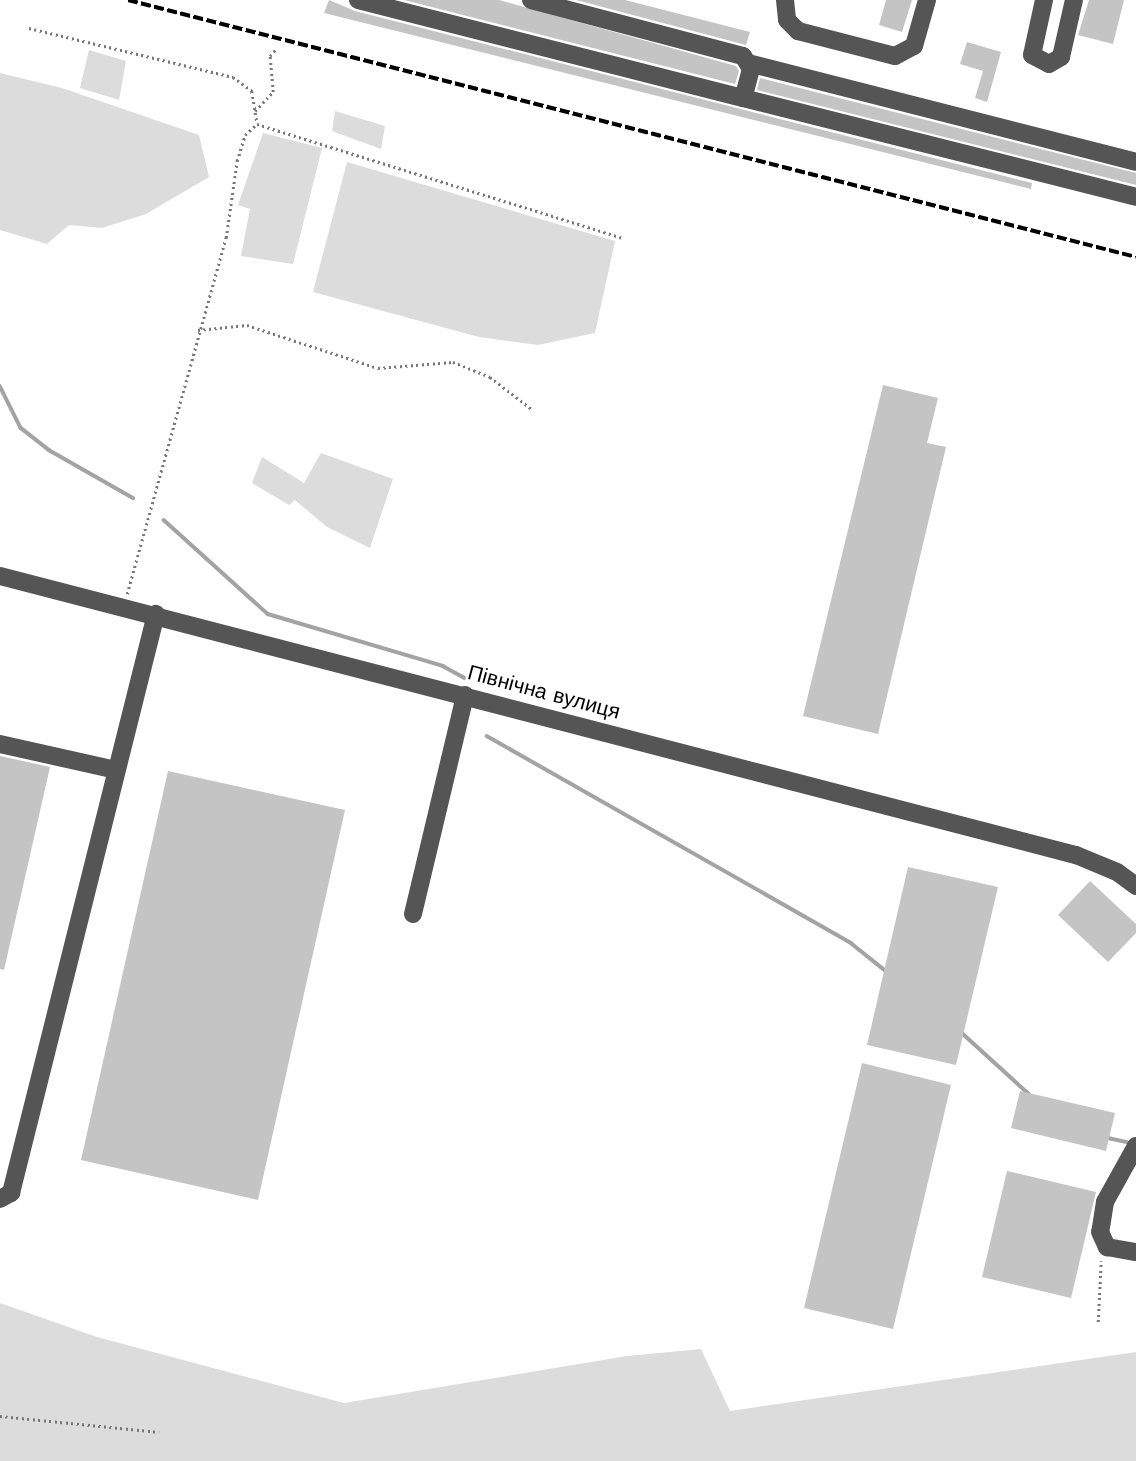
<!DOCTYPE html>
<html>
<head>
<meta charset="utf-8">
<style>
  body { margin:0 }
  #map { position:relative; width:1136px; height:1461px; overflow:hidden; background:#fff; font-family:"Work Sans",sans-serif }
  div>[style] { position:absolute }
  .green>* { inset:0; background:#dcdcdc }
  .stream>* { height:3.5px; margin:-1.75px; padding:0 1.75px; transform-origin:1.75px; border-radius:1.75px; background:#a3a3a3 }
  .building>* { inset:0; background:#c4c4c4 }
  .path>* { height:2.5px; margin-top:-1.25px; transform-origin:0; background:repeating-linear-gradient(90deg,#777 0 2px,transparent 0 5.5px) }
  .minor>* { height:18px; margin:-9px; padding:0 9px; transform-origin:9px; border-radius:9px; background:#555 }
  .rail>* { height:3.5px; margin-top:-1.75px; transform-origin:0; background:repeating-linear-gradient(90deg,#000 0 10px,transparent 0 13.5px) }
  span { translate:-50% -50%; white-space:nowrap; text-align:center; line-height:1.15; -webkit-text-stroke:5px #fff; paint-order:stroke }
  .street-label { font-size:21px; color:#000 }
</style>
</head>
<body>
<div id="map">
  <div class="green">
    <div style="clip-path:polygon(89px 50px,126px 61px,119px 100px,80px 88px)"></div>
    <div style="clip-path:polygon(0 73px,62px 88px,199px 135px,209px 177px,146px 214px,102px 228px,69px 225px,47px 244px,0 230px)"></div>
    <div style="clip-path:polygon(335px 111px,385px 126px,381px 149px,332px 131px)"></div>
    <div style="clip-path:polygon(263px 133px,322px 148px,293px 264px,241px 256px,250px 209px,238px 205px)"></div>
    <div style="clip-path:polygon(347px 162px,615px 241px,595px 333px,538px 345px,479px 337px,313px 292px)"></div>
    <div style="clip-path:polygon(321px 453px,393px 479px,370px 548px,327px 527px,295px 500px,289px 505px,252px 483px,262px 457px,304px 483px)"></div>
    <div style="clip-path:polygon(0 1303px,97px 1337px,344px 1403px,627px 1356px,701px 1349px,730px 1411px,1136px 1352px,1136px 1461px,0 1461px)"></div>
  </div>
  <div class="stream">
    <div style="left:0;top:386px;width:47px;rotate:63.4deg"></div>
    <div style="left:21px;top:428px;width:36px;rotate:38deg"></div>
    <div style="left:49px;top:450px;width:97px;rotate:29.7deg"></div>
    <div style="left:164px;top:520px;width:140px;rotate:42.1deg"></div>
    <div style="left:268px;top:614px;width:183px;rotate:16.5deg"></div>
    <div style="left:443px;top:666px;width:25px;rotate:29deg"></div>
    <div style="left:487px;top:736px;width:419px;rotate:29.6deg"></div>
    <div style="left:851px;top:943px;width:45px;rotate:38.7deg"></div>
    <div style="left:960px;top:1031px;width:93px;rotate:42.4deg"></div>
    <div style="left:1108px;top:1138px;width:24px;rotate:12deg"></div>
  </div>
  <div class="building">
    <div style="clip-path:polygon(329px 0,355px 11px,1032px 183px,1031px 189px,324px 13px)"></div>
    <div style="clip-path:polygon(404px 0,499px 0,736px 66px,739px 71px,735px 84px)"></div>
    <div style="clip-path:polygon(576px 0,625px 0,750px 32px,746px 45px)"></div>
    <div style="clip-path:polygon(886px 0,912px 0,902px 32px,879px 25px)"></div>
    <div style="clip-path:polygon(1089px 0,1124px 0,1113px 44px,1078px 35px)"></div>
    <div style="clip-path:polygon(967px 42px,1001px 52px,987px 102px,975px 98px,983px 71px,960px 64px)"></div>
    <div style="clip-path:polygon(760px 78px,1136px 173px,1136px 185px,757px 90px)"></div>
    <div style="clip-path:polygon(883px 385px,938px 398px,927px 443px,946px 447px,878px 734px,803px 716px)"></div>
    <div style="clip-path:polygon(0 756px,50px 767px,4px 970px,0 969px)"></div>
    <div style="clip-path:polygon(168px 771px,345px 810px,258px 1200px,81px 1160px)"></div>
    <div style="clip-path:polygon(908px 867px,998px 887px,956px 1065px,867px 1045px)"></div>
    <div style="clip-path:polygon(1090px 881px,1136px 924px,1136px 933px,1108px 962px,1058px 915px)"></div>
    <div style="clip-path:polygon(862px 1063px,951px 1085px,893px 1329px,804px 1308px)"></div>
    <div style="clip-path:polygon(1020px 1091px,1115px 1113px,1106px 1151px,1011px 1128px)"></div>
    <div style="clip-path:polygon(1007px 1171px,1096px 1192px,1071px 1298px,982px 1277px)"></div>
  </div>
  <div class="path">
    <div style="left:29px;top:28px;width:210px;rotate:13.5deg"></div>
    <div style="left:233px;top:77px;width:24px;rotate:36deg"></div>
    <div style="left:252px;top:91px;width:33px;rotate:81deg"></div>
    <div style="left:255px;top:111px;width:26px;rotate:-47deg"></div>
    <div style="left:273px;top:92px;width:36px;rotate:-95deg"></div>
    <div style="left:270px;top:56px;width:8px;rotate:-50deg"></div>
    <div style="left:198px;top:330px;width:49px;rotate:-5.8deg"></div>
    <div style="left:247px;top:325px;width:138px;rotate:18.2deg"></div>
    <div style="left:378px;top:368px;width:75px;rotate:-4.6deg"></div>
    <div style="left:453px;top:362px;width:40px;rotate:22deg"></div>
    <div style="left:490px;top:377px;width:54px;rotate:37.5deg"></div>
    <div style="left:127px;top:594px;width:370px;rotate:-74.5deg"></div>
    <div style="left:226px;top:238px;width:78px;rotate:-81.9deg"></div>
    <div style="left:237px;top:161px;width:27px;rotate:-73deg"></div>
    <div style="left:245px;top:135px;width:16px;rotate:-43deg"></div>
    <div style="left:257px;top:124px;width:383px;rotate:17.3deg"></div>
    <div style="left:1098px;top:1322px;width:61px;rotate:-87.2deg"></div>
    <div style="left:0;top:1416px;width:160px;rotate:5.7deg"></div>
  </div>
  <div class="minor">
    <div style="left:358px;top:0;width:397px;rotate:14.3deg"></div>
    <div style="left:531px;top:0;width:219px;rotate:14.8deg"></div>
    <div style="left:743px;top:56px;width:15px;rotate:58deg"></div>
    <div style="left:751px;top:69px;width:30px;rotate:105deg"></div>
    <div style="left:743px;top:98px;width:405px;rotate:14.1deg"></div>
    <div style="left:785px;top:0;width:20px;rotate:84deg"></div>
    <div style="left:787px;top:20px;width:16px;rotate:45deg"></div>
    <div style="left:798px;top:31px;width:100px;rotate:14.5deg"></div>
    <div style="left:895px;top:56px;width:21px;rotate:-28deg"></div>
    <div style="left:914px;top:46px;width:48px;rotate:-74.2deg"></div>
    <div style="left:1044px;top:0;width:56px;rotate:102.3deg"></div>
    <div style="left:1032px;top:55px;width:19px;rotate:28deg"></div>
    <div style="left:1049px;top:64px;width:14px;rotate:-30deg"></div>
    <div style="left:1061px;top:57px;width:58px;rotate:-77.2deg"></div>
    <div style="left:748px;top:63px;width:400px;rotate:14.3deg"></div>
    <div style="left:0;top:576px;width:1112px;rotate:14.54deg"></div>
    <div style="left:1076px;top:855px;width:44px;rotate:22.5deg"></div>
    <div style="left:1117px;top:872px;width:24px;rotate:36deg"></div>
    <div style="left:0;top:744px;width:119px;rotate:12.6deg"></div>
    <div style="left:413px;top:914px;width:225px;rotate:-76.6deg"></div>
    <div style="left:1136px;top:1146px;width:64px;rotate:119deg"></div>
    <div style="left:1105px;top:1202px;width:30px;rotate:99deg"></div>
    <div style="left:1100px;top:1232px;width:17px;rotate:65deg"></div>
    <div style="left:1107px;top:1247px;width:29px;rotate:10deg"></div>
    <div style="left:0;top:1199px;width:13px;rotate:-29deg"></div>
    <div style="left:11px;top:1193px;width:597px;rotate:-75.94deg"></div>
  </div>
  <div class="rail">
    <div style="left:128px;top:0;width:1040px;rotate:14.3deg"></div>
  </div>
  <div class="street-label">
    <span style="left:544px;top:692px;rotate:15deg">Північна вулиця</span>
  </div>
</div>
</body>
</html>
